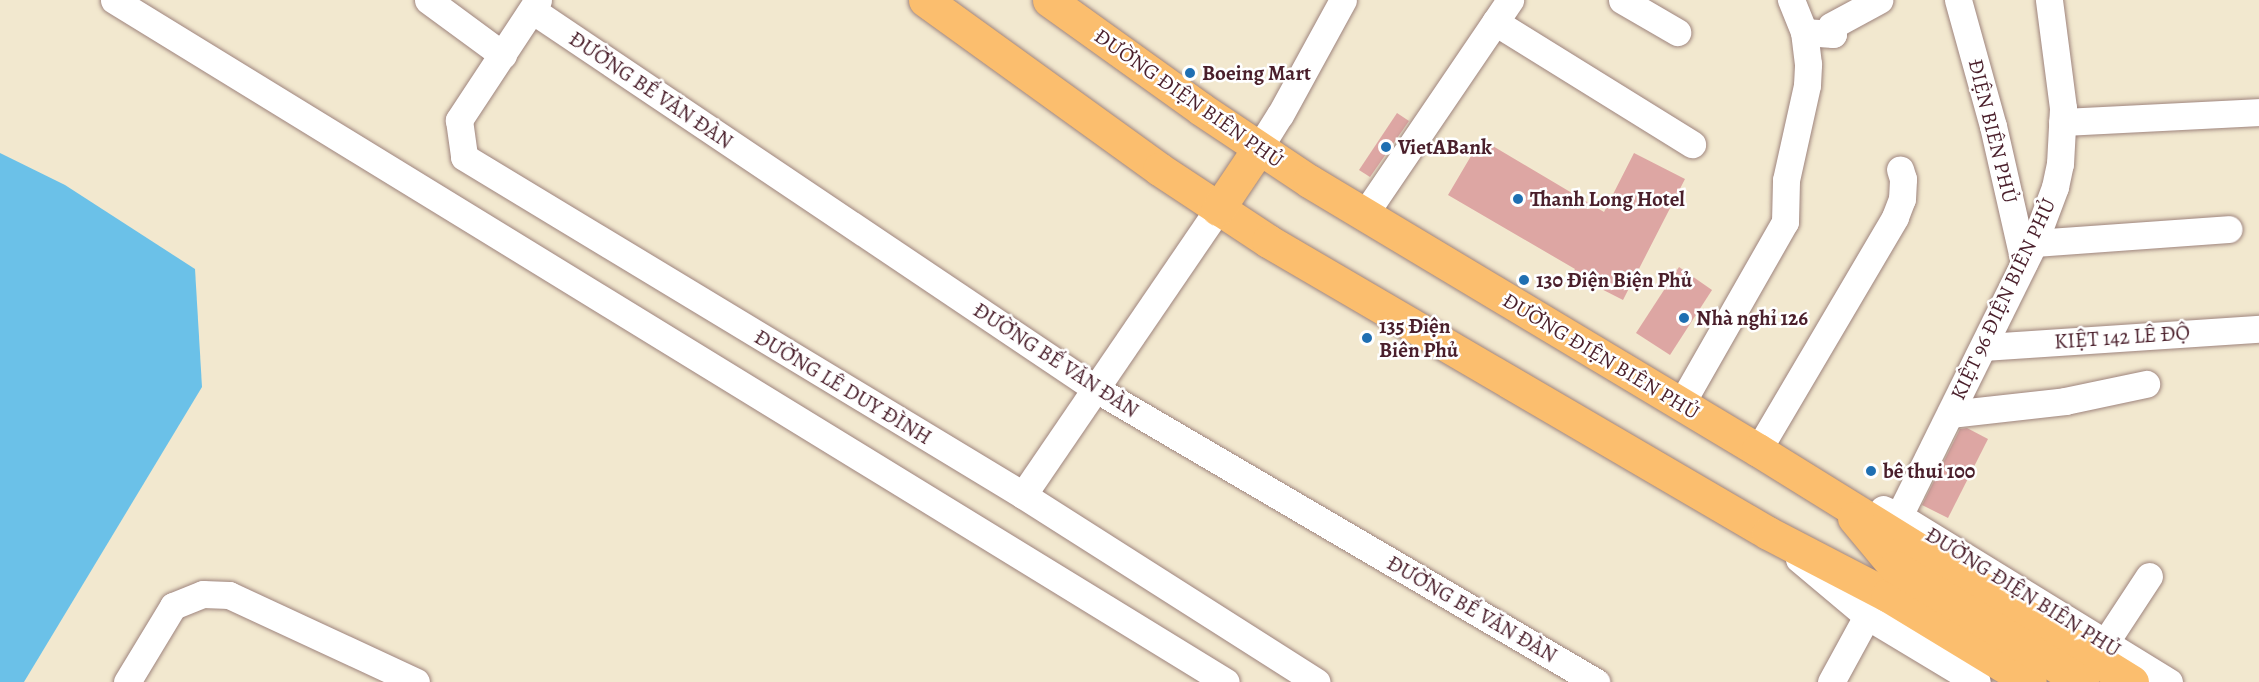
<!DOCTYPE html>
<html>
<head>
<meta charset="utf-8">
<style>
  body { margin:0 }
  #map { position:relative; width:2259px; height:682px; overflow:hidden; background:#f2e8cf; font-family:Alegreya,serif }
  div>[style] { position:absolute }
  .water>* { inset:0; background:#6bc1e8 }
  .building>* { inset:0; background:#dda6a3 }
  .roads { filter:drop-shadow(0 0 2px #9e847d) drop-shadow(0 0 2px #9e847d) }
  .minor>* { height:27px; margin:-13.5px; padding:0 13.5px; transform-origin:13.5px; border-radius:13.5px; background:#fff }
  .major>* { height:33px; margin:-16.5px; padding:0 16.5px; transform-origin:16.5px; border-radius:16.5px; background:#fbbe6e }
  .dots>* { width:16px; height:16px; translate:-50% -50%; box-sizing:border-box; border:3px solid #fff; border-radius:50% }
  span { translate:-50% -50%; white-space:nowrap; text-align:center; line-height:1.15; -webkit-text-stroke:5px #fff; paint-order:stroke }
  .poi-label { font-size:21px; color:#4a1f2b; font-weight:700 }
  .left { translate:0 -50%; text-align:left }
  .street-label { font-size:21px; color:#4a1f2b }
</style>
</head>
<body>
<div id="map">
  <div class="water">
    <div style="clip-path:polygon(0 153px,65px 185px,195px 269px,202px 387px,24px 682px,0 682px)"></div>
  </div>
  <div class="building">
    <div style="clip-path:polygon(1397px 113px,1409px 121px,1370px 177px,1359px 170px)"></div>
    <div style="clip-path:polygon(1481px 139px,1604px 212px,1634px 153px,1685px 179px,1623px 300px,1572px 274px,1575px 269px,1448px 195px)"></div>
    <div style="clip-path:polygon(1679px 267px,1712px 290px,1670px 355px,1636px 333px)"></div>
    <div style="clip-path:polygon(1967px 428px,1988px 439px,1948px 518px,1922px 505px,1960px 429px)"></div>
  </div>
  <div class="roads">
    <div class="minor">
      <div style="left:114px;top:0;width:1304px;rotate:31.52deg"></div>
      <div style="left:428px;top:0;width:93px;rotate:36.3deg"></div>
      <div style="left:538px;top:0;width:144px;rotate:123.4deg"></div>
      <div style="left:459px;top:120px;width:37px;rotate:82deg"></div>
      <div style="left:464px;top:157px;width:653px;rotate:31.16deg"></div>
      <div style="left:1023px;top:495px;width:348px;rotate:32.5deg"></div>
      <div style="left:1622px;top:0;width:64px;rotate:30.2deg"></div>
      <div style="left:1958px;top:0;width:131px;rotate:74.5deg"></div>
      <div style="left:1993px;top:126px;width:140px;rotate:77.2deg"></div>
      <div style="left:532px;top:10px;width:680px;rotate:33.9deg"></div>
      <div style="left:1096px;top:389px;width:580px;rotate:30.37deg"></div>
      <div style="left:1495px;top:22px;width:232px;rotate:31.8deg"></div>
      <div style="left:1804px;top:32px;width:29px;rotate:4deg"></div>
      <div style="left:1833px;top:34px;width:8px;rotate:-104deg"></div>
      <div style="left:1831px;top:26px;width:55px;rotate:-28.4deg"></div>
      <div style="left:2062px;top:122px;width:197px;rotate:-2.9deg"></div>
      <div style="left:1259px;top:148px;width:39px;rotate:-58deg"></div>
      <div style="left:1280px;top:115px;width:131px;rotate:-61.3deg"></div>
      <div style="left:1364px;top:215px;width:260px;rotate:-55.8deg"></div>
      <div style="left:2034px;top:243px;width:195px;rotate:-4.1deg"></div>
      <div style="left:1985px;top:347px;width:275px;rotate:-3.8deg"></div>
      <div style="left:1681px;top:404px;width:210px;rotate:-60.3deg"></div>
      <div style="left:1785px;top:222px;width:42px;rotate:-88.6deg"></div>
      <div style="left:1786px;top:180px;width:97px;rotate:-77.5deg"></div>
      <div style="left:1807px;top:85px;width:21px;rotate:-87deg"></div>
      <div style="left:1808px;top:64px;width:32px;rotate:-97deg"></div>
      <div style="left:1804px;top:32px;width:35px;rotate:-112deg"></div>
      <div style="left:1950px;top:414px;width:116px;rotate:-6.4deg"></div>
      <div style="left:2065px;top:401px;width:83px;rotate:-11.9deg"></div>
      <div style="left:1758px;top:450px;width:270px;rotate:-59.5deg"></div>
      <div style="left:1895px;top:217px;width:19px;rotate:-69deg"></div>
      <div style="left:1902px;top:199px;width:20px;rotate:-87deg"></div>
      <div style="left:1903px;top:179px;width:10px;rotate:-107deg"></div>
      <div style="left:1023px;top:495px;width:346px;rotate:-55.7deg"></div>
      <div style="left:1883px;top:509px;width:17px;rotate:24deg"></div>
      <div style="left:1899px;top:516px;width:317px;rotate:31.6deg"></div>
      <div style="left:1899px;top:516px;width:305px;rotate:-63.7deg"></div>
      <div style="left:2034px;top:243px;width:60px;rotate:-69.4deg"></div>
      <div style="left:2055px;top:187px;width:24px;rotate:-78deg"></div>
      <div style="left:2060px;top:164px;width:56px;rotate:-86.9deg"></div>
      <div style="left:2063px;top:108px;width:109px;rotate:-97.4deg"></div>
      <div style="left:1799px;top:559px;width:89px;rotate:40deg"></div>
      <div style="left:1867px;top:616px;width:128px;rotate:31deg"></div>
      <div style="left:2105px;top:643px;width:80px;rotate:-56.7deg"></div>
      <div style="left:127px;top:682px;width:89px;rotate:-58.8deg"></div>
      <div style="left:173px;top:606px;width:32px;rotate:-22deg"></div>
      <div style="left:203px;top:594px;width:26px;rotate:2deg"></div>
      <div style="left:229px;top:595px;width:206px;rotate:24.9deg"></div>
      <div style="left:1831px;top:682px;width:75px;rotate:-61.4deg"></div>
    </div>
    <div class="major">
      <div style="left:925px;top:0;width:289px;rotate:35.8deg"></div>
      <div style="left:1159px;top:169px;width:131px;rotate:33.4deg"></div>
      <div style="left:1268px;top:241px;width:579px;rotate:30.28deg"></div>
      <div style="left:1768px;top:533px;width:134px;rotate:27.5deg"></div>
      <div style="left:1887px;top:595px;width:167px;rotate:31.3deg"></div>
      <div style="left:1049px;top:0;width:187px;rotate:35.6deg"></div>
      <div style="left:1201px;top:109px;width:130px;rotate:33.7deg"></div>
      <div style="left:1309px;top:181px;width:523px;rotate:30.93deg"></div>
      <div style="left:1758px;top:450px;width:440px;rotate:31.8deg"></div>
      <div style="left:1218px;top:209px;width:73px;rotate:-56.1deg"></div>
      <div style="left:1854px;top:518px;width:64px;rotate:50.1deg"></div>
      <div style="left:1895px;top:567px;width:220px;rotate:31.6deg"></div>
    </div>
  </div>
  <div class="dots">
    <div style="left:1190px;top:73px;background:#1f6fb2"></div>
    <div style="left:1386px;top:147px;background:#1f6fb2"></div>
    <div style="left:1518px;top:199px;background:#1f6fb2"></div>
    <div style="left:1524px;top:280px;background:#1f6fb2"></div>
    <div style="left:1684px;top:318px;background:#1f6fb2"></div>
    <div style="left:1367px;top:338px;background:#1f6fb2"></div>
    <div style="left:1871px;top:471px;background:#1f6fb2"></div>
  </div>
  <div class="poi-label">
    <span class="left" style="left:1202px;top:73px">Boeing Mart</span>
    <span class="left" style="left:1398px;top:147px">VietABank</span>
    <span class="left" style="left:1530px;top:199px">Thanh Long Hotel</span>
    <span class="left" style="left:1536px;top:280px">130 Điện Biện Phủ</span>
    <span class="left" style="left:1696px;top:318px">Nhà nghỉ 126</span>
    <span class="left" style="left:1379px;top:338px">135 Điện<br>Biên Phủ</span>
    <span class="left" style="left:1883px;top:471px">bê thui 100</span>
  </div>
  <div class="street-label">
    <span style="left:651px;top:90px;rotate:34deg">ĐƯỜNG BẾ VĂN ĐÀN</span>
    <span style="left:1189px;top:98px;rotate:35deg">ĐƯỜNG ĐIỆN BIÊN PHỦ</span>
    <span style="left:1993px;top:131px;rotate:76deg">ĐIỆN BIÊN PHỦ</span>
    <span style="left:2003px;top:299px;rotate:-65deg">KIỆT 96 ĐIỆN BIÊN PHỦ</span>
    <span style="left:2122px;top:337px;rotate:-4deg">KIỆT 142 LÊ ĐỘ</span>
    <span style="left:1601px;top:356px;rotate:31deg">ĐƯỜNG ĐIỆN BIÊN PHỦ</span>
    <span style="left:1056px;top:360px;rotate:33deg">ĐƯỜNG BẾ VĂN ĐÀN</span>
    <span style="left:843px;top:387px;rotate:31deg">ĐƯỜNG LÊ DUY ĐÌNH</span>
    <span style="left:2023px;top:592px;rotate:32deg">ĐƯỜNG ĐIỆN BIÊN PHỦ</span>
    <span style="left:1472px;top:609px;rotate:30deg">ĐƯỜNG BẾ VĂN ĐÀN</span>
  </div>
</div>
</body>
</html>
